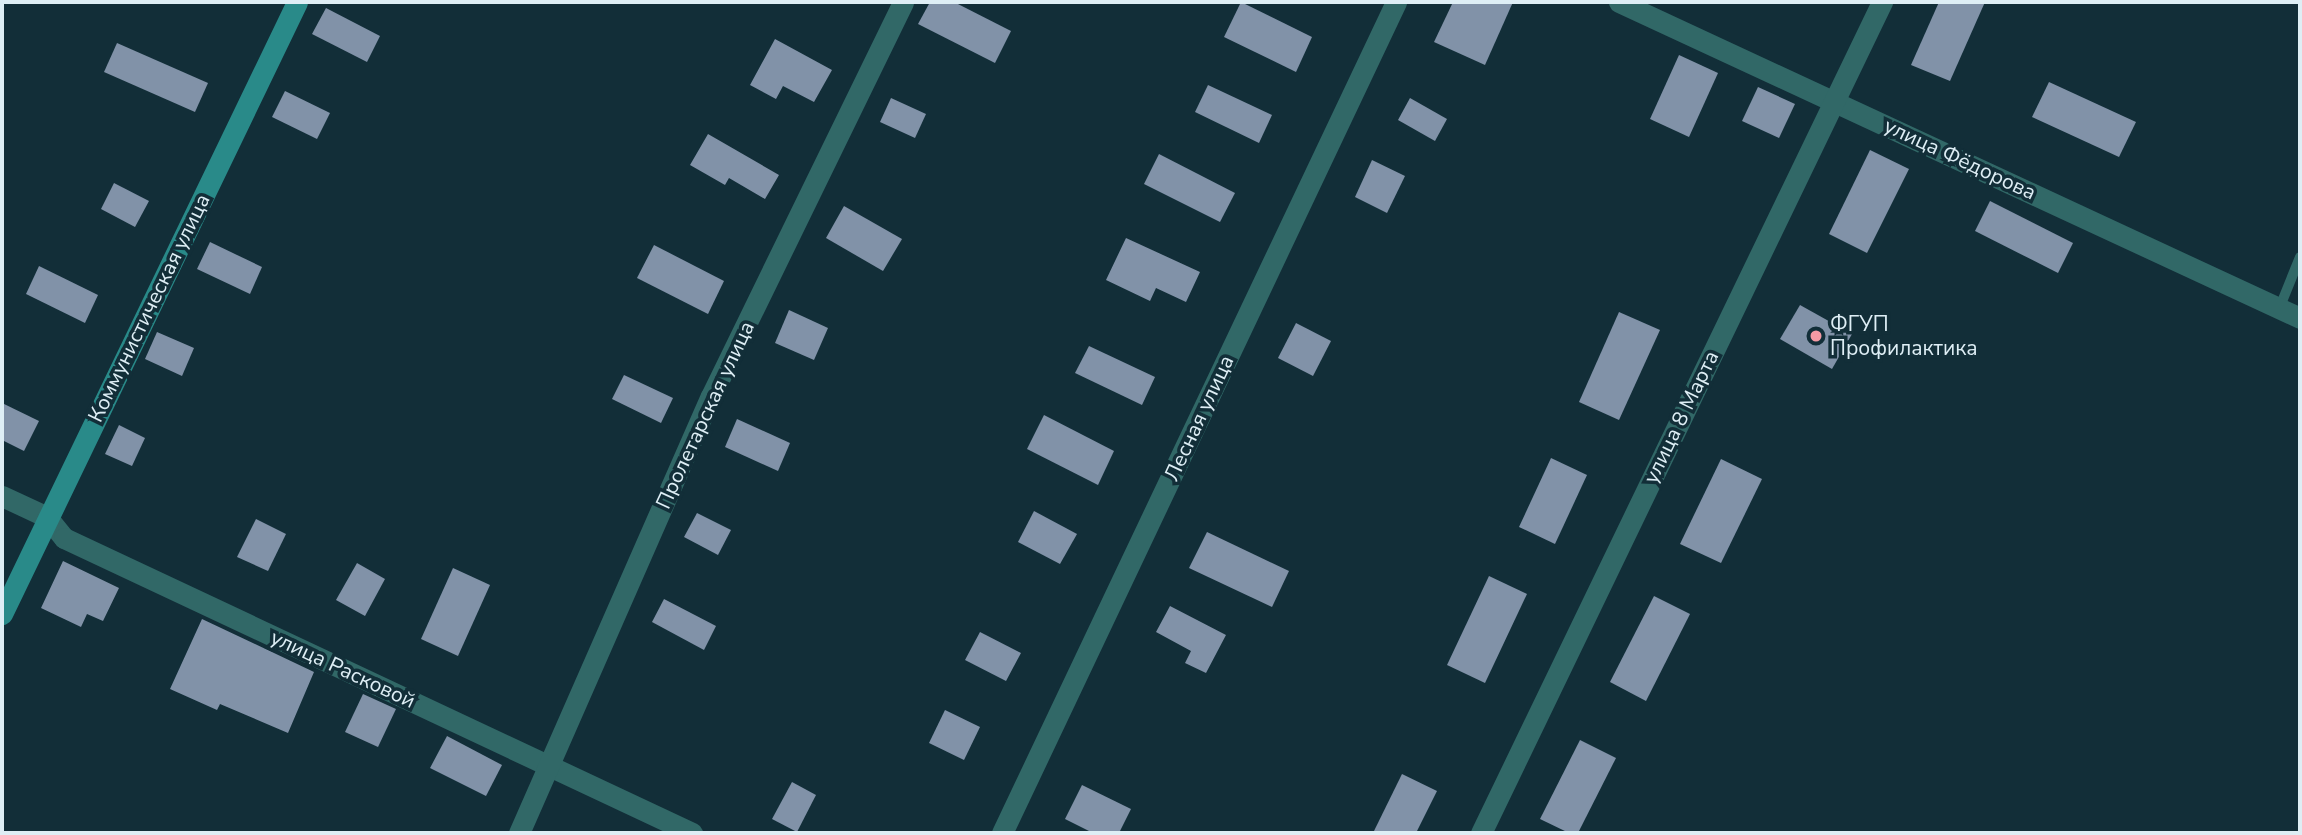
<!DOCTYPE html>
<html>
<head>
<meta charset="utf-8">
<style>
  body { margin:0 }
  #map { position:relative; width:2302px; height:835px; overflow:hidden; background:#122e38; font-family:"Nunito Sans",sans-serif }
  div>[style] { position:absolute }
  .building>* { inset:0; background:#8192a8 }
  .lane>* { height:10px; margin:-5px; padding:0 5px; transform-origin:5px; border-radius:5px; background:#316867 }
  .street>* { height:21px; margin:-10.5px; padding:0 10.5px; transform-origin:10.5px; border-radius:10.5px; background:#316867 }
  .secondary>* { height:21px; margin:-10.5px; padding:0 10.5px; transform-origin:10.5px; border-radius:10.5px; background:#298a89 }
  .dots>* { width:19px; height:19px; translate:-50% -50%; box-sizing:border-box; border:4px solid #122e38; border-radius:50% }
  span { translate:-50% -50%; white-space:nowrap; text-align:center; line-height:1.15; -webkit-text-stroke:7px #122e38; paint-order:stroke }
  .street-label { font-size:21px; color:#deeef5 }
  .poi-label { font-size:21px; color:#deeef5 }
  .left { translate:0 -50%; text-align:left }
  .frame { position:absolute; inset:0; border:4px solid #deeef5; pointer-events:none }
</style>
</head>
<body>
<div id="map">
  <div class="building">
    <div style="clip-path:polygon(930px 2px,954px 2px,1011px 31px,995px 63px,918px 24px)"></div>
    <div style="clip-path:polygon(1241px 2px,1312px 37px,1296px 72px,1224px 37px)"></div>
    <div style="clip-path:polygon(1453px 2px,1513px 2px,1485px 65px,1434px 42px)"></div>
    <div style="clip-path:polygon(1939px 2px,1985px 2px,1950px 81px,1911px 65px)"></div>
    <div style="clip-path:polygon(326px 8px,380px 36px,367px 62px,312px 34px)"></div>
    <div style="clip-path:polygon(775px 39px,832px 70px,814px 102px,783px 86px,776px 99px,750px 85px)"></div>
    <div style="clip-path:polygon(117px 43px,208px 83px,195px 112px,104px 72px)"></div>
    <div style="clip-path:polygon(1679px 55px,1718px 73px,1689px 137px,1650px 119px)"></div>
    <div style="clip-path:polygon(2049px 82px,2136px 122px,2119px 157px,2032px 117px)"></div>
    <div style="clip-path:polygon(1208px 85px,1272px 115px,1259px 143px,1195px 112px)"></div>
    <div style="clip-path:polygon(1758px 87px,1795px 104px,1779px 138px,1742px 121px)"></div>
    <div style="clip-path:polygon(285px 91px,330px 113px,317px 139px,272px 117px)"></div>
    <div style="clip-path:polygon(891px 98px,926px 114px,915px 138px,880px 122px)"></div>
    <div style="clip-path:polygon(1410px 98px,1447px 119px,1435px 141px,1398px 120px)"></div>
    <div style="clip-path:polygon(708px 134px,779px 175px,765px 199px,729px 178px,725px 185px,690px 165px)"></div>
    <div style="clip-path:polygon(1870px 150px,1909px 169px,1867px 253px,1829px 234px)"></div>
    <div style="clip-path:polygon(1159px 154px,1235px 193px,1220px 222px,1144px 184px)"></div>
    <div style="clip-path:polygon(1372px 160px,1405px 176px,1387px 213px,1355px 197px)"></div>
    <div style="clip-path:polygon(114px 183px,149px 201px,135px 227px,101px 209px)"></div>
    <div style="clip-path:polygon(1990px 201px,2073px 243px,2058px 273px,1975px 231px)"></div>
    <div style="clip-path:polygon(844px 206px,902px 239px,883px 271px,826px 238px)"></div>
    <div style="clip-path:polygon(1126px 238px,1200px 272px,1186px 302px,1156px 288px,1150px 301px,1106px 280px)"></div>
    <div style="clip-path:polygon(210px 242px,262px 267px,250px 294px,197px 269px)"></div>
    <div style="clip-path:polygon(654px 245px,724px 281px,708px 314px,637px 278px)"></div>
    <div style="clip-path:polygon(39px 266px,98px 295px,85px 323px,26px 294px)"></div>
    <div style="clip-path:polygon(1800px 305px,1852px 334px,1832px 369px,1780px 339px)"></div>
    <div style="clip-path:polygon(789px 310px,828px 328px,814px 360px,775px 343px)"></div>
    <div style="clip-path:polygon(1619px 312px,1660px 330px,1619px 420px,1579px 402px)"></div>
    <div style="clip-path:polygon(1296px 323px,1331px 341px,1313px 376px,1278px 358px)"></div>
    <div style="clip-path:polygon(157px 332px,194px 348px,182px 376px,145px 359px)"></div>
    <div style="clip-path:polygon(1089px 346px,1155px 377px,1142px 405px,1075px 373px)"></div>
    <div style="clip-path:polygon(624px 375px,673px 398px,661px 423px,612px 399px)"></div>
    <div style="clip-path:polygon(2px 403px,39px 421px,24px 451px,2px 440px)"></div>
    <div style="clip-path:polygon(1044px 415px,1114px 451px,1098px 485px,1027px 449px)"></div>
    <div style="clip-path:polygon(737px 419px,790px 443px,778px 471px,725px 447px)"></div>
    <div style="clip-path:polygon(119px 425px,145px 438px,132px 466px,105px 454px)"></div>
    <div style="clip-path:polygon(1551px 458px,1587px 475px,1555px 544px,1519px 527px)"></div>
    <div style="clip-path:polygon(1721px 459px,1762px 479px,1721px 563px,1680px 544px)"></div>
    <div style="clip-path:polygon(1034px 511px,1077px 534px,1060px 564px,1018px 542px)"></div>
    <div style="clip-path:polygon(697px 513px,731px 530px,718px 555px,684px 537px)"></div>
    <div style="clip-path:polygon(256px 519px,286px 534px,268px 571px,237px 557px)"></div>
    <div style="clip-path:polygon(1207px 532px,1289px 571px,1272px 607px,1189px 568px)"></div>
    <div style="clip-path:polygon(63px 561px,119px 588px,103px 621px,87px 614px,81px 627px,41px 608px)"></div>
    <div style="clip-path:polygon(357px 563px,385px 579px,365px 616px,336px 600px)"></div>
    <div style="clip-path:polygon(453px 568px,490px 585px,458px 656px,421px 639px)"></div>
    <div style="clip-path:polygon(1489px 576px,1527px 594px,1485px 683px,1447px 665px)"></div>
    <div style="clip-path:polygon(1654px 596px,1690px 614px,1646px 701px,1610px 682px)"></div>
    <div style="clip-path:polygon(664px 599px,716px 626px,704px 650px,652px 622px)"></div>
    <div style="clip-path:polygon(1170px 606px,1226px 635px,1206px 673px,1185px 663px,1191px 651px,1156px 632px)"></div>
    <div style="clip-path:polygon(202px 619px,314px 672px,288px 733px,220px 704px,217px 710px,170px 689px)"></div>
    <div style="clip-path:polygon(980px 632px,1021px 653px,1006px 681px,965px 660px)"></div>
    <div style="clip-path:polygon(363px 694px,396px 709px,378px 747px,345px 732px)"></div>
    <div style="clip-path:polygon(945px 710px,980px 727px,964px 760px,929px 743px)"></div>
    <div style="clip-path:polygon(447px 736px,502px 765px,486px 796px,430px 768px)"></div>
    <div style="clip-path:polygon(1580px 740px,1616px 758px,1578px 833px,1569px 833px,1540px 819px)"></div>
    <div style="clip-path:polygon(1402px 774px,1437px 791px,1416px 833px,1373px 833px)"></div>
    <div style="clip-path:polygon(792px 782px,816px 795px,797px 832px,772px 819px)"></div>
    <div style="clip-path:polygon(1082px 785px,1131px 809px,1119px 833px,1093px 833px,1065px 819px)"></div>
  </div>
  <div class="lane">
    <div style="left:2279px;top:309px;width:56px;rotate:-68deg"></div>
  </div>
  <div class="street">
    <div style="left:1619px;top:2px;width:751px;rotate:24.89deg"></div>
    <div style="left:2px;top:496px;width:50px;rotate:25deg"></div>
    <div style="left:47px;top:517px;width:27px;rotate:51deg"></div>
    <div style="left:64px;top:538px;width:694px;rotate:25.16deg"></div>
    <div style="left:519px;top:833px;width:477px;rotate:-66.3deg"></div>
    <div style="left:711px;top:396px;width:438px;rotate:-64deg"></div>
    <div style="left:1002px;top:833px;width:920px;rotate:-64.63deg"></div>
    <div style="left:1481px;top:833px;width:923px;rotate:-64.24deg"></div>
  </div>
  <div class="secondary">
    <div style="left:2px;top:614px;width:679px;rotate:-64.26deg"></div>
  </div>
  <div class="dots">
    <div style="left:1816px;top:336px;background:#f49aa4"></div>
  </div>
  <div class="street-label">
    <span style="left:1960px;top:159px;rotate:25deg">улица Фёдорова</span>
    <span style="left:149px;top:308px;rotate:-64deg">Коммунистическая улица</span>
    <span style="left:705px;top:415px;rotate:-65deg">Пролетарская улица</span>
    <span style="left:1681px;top:417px;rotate:-64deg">улица 8 Марта</span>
    <span style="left:1199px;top:418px;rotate:-65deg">Лесная улица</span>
    <span style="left:343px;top:669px;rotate:25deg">улица Расковой</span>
  </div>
  <div class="poi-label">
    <span class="left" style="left:1830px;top:336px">ФГУП<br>Профилактика</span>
  </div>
  <div class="frame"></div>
</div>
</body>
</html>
